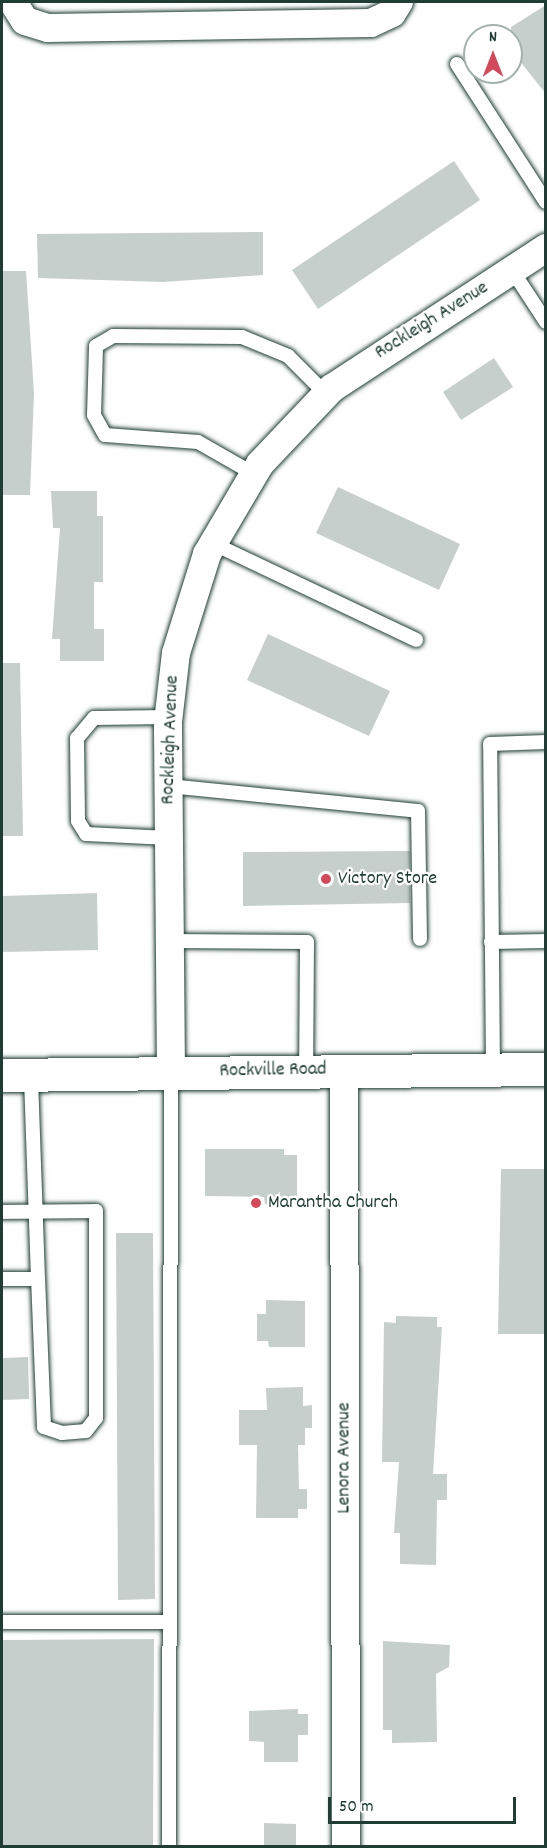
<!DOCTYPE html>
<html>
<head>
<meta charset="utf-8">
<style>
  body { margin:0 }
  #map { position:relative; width:547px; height:1848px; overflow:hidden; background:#fff; font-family:Dekko,sans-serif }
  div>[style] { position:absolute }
  .building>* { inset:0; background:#c7cfcc }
  .roads { filter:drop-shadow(0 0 2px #1f3d34) drop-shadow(0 0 2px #1f3d34) }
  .lane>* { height:14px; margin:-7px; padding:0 7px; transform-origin:7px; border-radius:7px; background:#fff }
  .street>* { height:28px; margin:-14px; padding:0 14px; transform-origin:14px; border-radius:14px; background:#fff }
  .primary>* { height:33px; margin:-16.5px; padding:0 16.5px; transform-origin:16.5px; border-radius:16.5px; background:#fff }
  .dots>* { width:16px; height:16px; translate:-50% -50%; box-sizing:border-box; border:3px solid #fff; border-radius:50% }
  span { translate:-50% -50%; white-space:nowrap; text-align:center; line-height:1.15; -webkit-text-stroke:4.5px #fff; paint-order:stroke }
  .street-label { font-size:20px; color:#1f3d34 }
  .poi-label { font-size:20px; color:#1f3d34 }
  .left { translate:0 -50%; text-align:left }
  .frame { position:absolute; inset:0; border:3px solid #1f3d34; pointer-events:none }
  .north { position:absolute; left:463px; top:24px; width:60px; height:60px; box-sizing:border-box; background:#fff; border:2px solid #a5b1ae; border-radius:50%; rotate:0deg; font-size:16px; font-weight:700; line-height:24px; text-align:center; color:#1f3d34 }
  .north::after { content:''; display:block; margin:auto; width:21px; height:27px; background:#d1495b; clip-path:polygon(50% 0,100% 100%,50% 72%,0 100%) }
  .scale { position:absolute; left:328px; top:1797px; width:188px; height:27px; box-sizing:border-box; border:3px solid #1f3d34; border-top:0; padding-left:8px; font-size:18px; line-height:21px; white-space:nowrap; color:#1f3d34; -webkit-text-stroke:4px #fff; paint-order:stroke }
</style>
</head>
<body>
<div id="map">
  <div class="building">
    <div style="clip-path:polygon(546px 5px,546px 94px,511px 50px,511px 27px)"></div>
    <div style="clip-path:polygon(454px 161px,480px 200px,318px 309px,292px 270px)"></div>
    <div style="clip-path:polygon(263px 232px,263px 275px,163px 282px,38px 278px,37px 234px)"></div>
    <div style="clip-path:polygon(2px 271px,26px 271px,34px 393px,30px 495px,2px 495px)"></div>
    <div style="clip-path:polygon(494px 358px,513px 387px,461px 420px,443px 392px)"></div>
    <div style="clip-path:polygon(338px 487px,460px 544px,439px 590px,316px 533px)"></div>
    <div style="clip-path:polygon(51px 491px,97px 491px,97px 516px,103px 516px,103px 582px,94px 582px,94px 629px,104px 629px,104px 661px,60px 661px,60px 639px,52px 639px,60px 528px,53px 528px)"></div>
    <div style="clip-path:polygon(268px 634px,390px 691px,369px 736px,247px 680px)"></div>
    <div style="clip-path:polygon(2px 663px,20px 663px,23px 836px,2px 836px)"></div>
    <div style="clip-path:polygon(410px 851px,410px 903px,243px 906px,243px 852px)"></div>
    <div style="clip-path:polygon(97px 893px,98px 950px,2px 952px,2px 896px)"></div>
    <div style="clip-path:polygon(205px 1149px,284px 1149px,284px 1155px,297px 1155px,297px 1196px,292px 1196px,292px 1204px,265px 1204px,264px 1197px,205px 1196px)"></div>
    <div style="clip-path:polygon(501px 1169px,546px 1169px,546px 1334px,498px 1334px)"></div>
    <div style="clip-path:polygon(116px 1233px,153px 1233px,155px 1599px,118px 1600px)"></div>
    <div style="clip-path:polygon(266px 1300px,305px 1301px,305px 1347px,269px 1347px,268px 1341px,257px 1341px,257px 1314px,266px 1314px)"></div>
    <div style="clip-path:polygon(396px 1316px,437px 1317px,437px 1327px,442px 1327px,433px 1474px,447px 1474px,447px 1500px,437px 1500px,436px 1565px,400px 1564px,400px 1533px,394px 1533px,399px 1462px,382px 1462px,384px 1322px,396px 1323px)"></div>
    <div style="clip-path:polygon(28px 1357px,29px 1399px,2px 1400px,2px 1358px)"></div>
    <div style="clip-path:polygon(303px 1387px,303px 1406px,312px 1405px,312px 1428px,305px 1428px,305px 1445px,298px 1445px,299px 1489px,307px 1489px,307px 1509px,298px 1509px,298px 1518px,256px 1518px,257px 1445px,239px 1445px,239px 1410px,267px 1410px,266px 1388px)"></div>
    <div style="clip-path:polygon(154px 1639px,153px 1846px,2px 1846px,2px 1640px)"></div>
    <div style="clip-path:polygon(383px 1641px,450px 1645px,449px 1667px,436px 1674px,437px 1742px,392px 1743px,392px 1730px,383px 1730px)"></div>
    <div style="clip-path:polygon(298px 1709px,298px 1714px,308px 1714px,308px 1735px,298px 1735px,298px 1762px,264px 1762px,264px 1742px,249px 1741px,249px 1711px)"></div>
    <div style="clip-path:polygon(264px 1823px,296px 1824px,296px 1846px,264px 1846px)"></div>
  </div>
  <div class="roads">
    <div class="lane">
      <div style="left:457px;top:64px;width:164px;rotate:57.2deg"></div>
      <div style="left:512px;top:270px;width:62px;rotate:56.8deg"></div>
      <div style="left:254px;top:474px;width:64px;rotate:-150.3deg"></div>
      <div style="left:198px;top:442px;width:93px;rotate:-175.7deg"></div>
      <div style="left:105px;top:435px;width:23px;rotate:-119deg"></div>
      <div style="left:94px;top:415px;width:69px;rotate:-88.3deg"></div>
      <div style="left:96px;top:346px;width:20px;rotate:-30deg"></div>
      <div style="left:113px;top:336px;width:129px;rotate:0.4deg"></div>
      <div style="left:242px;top:337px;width:50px;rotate:22.4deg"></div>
      <div style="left:288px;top:356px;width:54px;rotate:45deg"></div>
      <div style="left:212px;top:543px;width:226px;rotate:25.4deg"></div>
      <div style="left:168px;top:717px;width:74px;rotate:179.2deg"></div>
      <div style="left:94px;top:718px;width:26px;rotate:130deg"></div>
      <div style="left:77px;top:738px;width:83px;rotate:89.3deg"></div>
      <div style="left:78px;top:821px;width:15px;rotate:58deg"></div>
      <div style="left:86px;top:834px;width:83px;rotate:2.8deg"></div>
      <div style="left:168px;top:786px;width:251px;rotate:5.7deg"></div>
      <div style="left:418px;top:811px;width:128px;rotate:89.1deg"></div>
      <div style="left:170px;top:941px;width:137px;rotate:0.4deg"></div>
      <div style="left:307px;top:942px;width:128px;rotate:90.4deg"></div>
      <div style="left:491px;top:942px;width:55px;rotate:-1deg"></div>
      <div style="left:493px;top:1069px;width:325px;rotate:-90.5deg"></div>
      <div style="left:490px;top:744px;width:56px;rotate:-2deg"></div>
      <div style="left:2px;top:1212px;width:94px;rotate:-0.6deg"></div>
      <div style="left:96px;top:1211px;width:207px;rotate:90deg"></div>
      <div style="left:96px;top:1418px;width:16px;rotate:128deg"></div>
      <div style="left:86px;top:1431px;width:24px;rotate:175deg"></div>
      <div style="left:62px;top:1433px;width:19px;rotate:-162deg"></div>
      <div style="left:44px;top:1427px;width:148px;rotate:-92.3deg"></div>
      <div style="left:2px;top:1279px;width:36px"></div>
      <div style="left:38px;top:1279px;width:205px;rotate:-92deg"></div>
      <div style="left:2px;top:1622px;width:168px"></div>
      <div style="left:169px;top:1846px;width:773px;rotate:-89.85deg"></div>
    </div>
    <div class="street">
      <div style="left:13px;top:2px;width:22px;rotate:58deg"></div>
      <div style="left:25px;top:21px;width:24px;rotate:17deg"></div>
      <div style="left:48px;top:28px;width:323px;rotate:-0.9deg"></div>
      <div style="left:371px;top:23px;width:23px;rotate:-25deg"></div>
      <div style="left:392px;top:13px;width:13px;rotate:-58deg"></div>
      <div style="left:344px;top:1070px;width:776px;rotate:89.85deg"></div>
      <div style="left:171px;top:1073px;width:351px;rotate:-90.5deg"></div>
      <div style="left:168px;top:722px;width:69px;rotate:-83.4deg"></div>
      <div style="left:176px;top:653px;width:104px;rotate:-72.6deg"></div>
      <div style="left:207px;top:554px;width:104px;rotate:-59.5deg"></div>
      <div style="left:260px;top:464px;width:105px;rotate:-46.5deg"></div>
      <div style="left:332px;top:388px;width:256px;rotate:-33.2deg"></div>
    </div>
    <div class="primary">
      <div style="left:2px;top:1075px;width:544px;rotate:-0.63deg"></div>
    </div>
  </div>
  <div class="dots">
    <div style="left:326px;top:879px;background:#d1495b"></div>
    <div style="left:256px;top:1203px;background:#d1495b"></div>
  </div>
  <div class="street-label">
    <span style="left:432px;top:321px;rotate:-32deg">Rockleigh Avenue</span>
    <span style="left:171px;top:740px;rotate:-88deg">Rockleigh Avenue</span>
    <span style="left:273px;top:1071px;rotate:-1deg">Rockville Road</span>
    <span style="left:345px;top:1458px;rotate:-90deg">Lenora Avenue</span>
  </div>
  <div class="poi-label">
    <span class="left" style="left:338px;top:879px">Victory Store</span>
    <span class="left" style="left:268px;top:1203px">Marantha Church</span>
  </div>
  <div class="frame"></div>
  <div class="north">N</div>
  <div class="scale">50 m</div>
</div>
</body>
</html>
